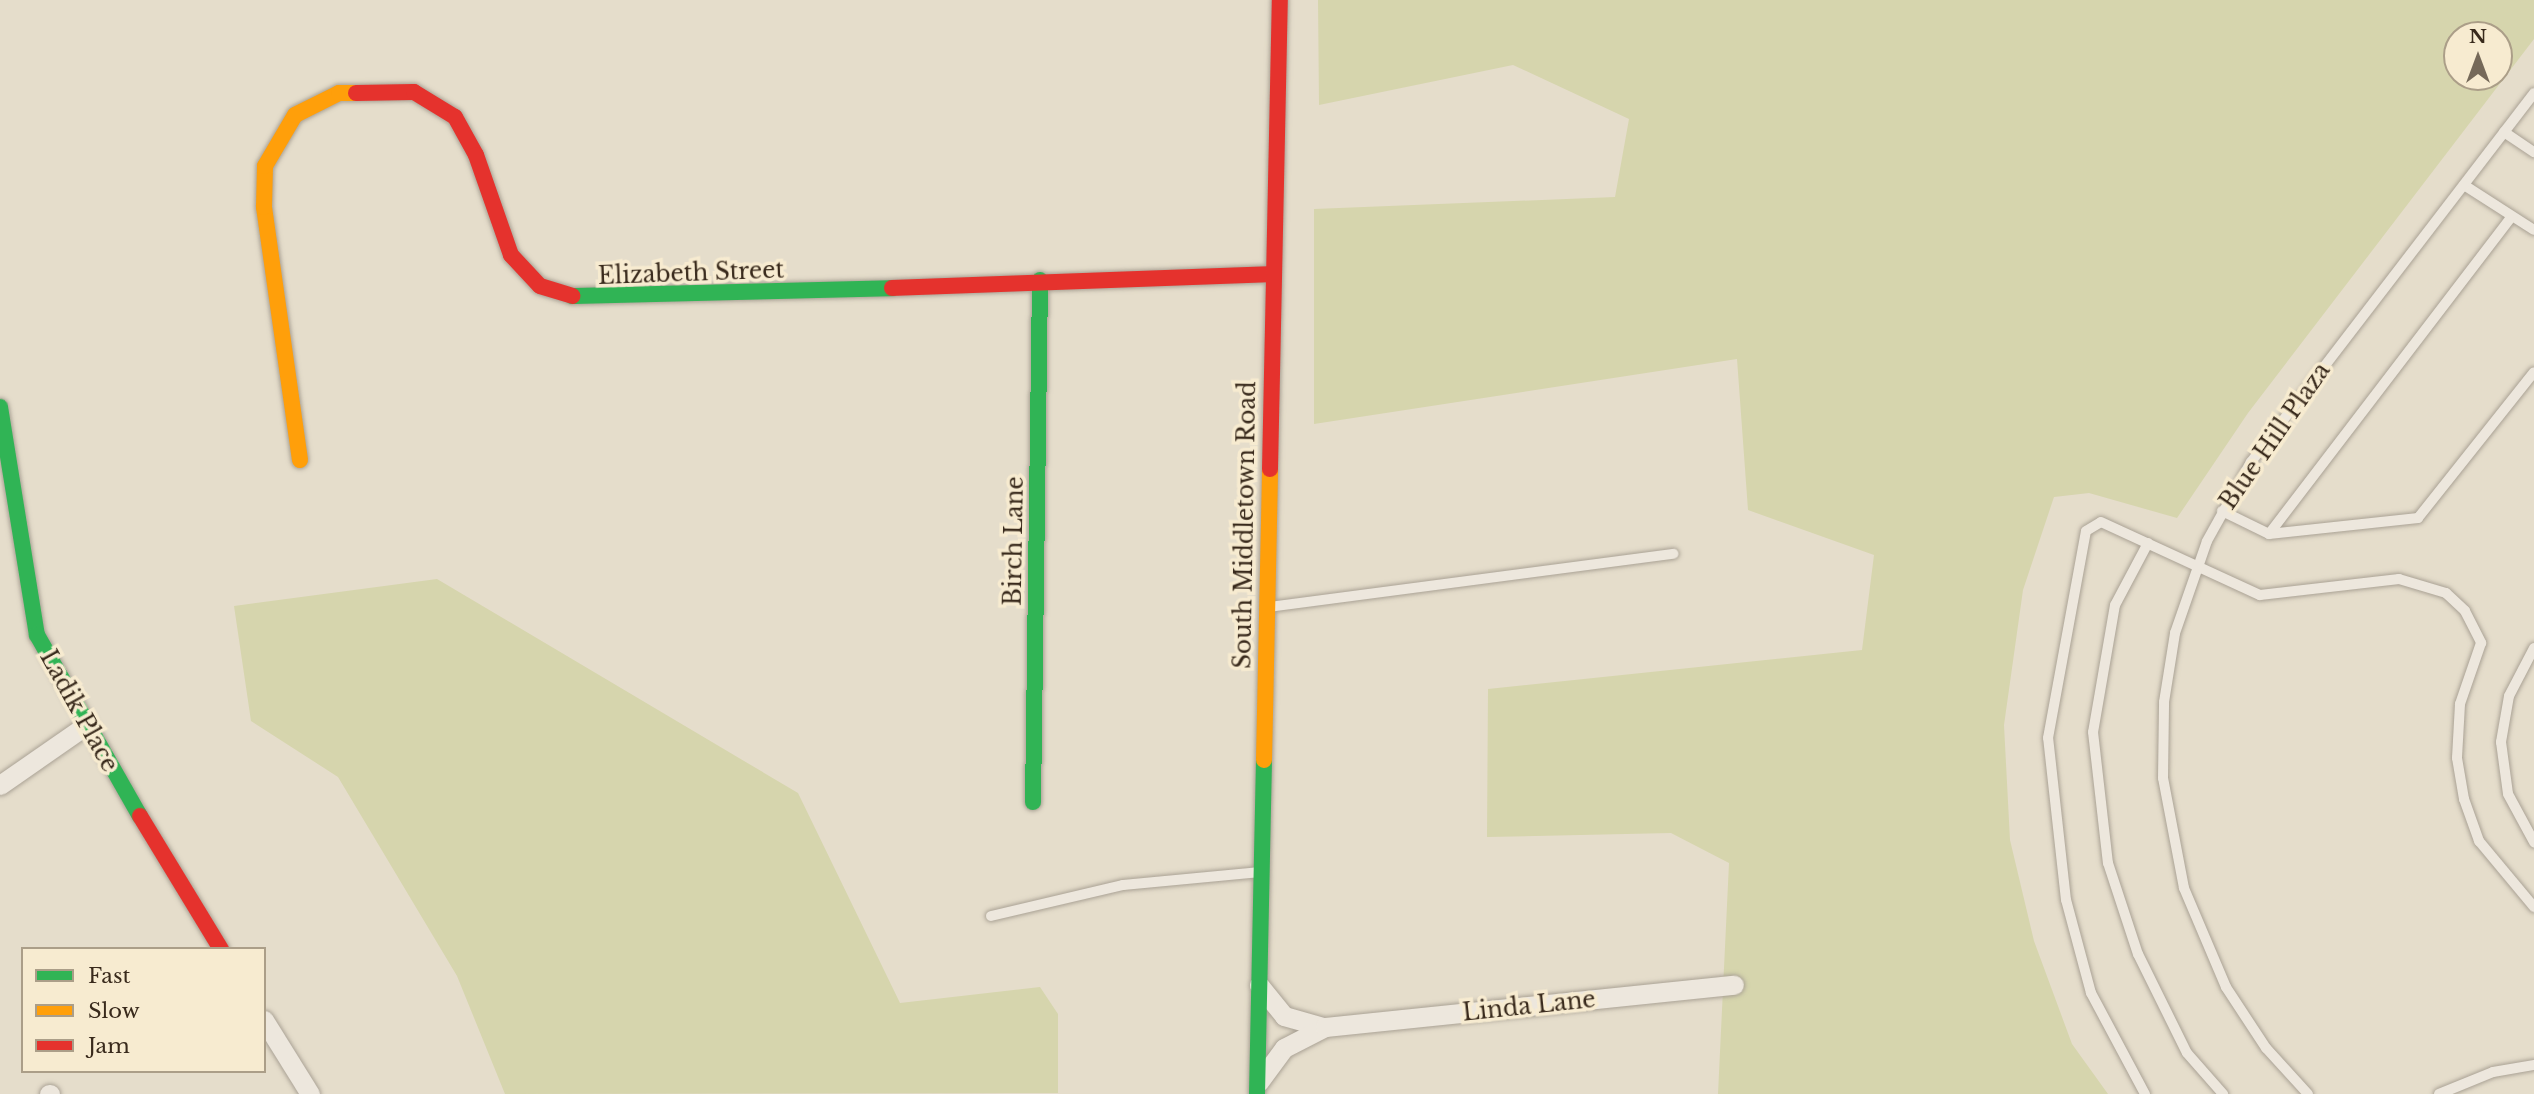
<!DOCTYPE html>
<html>
<head>
<meta charset="utf-8">
<style>
  body { margin:0 }
  #map { position:relative; width:2534px; height:1094px; overflow:hidden; background:#e5ddcb; font-family:"Libre Baskerville",serif }
  div>[style] { position:absolute }
  .green>* { inset:0; background:#d6d5ad }
  .roads { filter:drop-shadow(0 0 2px #aaa295) drop-shadow(0 0 2px #aaa295) }
  .lane>* { height:10px; margin:-5px; padding:0 5px; transform-origin:5px; border-radius:5px; background:#ede7dd }
  .street>* { height:19px; margin:-9.5px; padding:0 9.5px; transform-origin:9.5px; border-radius:9.5px; background:#ede7dd }
  .fast>* { height:16px; margin:-8px; padding:0 8px; transform-origin:8px; border-radius:8px; background:#30b455 }
  .slow>* { height:16px; margin:-8px; padding:0 8px; transform-origin:8px; border-radius:8px; background:#ff9f0a }
  .jam>* { height:16px; margin:-8px; padding:0 8px; transform-origin:8px; border-radius:8px; background:#e5322d }
  span { translate:-50% -50%; white-space:nowrap; text-align:center; line-height:1.15; -webkit-text-stroke:7px #f7ebd0; paint-order:stroke }
  .street-label { font-size:23px; color:#392a1c }
  .legend { position:absolute; left:21px; top:947px; width:245px; height:126px; box-sizing:border-box; background:#f7ebd0; border:2px solid #ab9e88; margin:0; padding:9px 12px; list-style:none; font-size:21px; color:#392a1c }
  .legend li { display:flex; align-items:center; gap:14px; height:35px }
  .legend b { width:35px; border:2px solid #ab9e88 }
  .north { position:absolute; left:2443px; top:21px; width:70px; height:70px; box-sizing:border-box; background:#f7ebd0; border:2px solid #ab9e88; border-radius:50%; rotate:0deg; font-size:19px; font-weight:700; line-height:28px; text-align:center; color:#392a1c }
  .north::after { content:''; display:block; margin:auto; width:24px; height:32px; background:#756959; clip-path:polygon(50% 0,100% 100%,50% 72%,0 100%) }
</style>
</head>
<body>
<div id="map">
  <div class="green">
    <div style="clip-path:polygon(evenodd,1318px 0,2534px 0,2534px 39px,2248px 413px,2177px 518px,2089px 493px,2054px 497px,2023px 590px,2004px 725px,2010px 840px,2034px 941px,2072px 1044px,2108px 1094px,1718px 1094px,1729px 863px,1671px 833px,1487px 837px,1488px 689px,1862px 650px,1874px 555px,1748px 510px,1737px 359px,1314px 424px,1314px 209px,1615px 197px,1629px 119px,1513px 65px,1319px 105px,1318px 0,2457px 35px,2499px 35px,2499px 77px,2457px 77px,2457px 35px)"></div>
    <div style="clip-path:polygon(437px 579px,798px 793px,900px 1003px,1040px 987px,1058px 1014px,1058px 1093px,505px 1094px,457px 976px,338px 777px,251px 721px,234px 606px)"></div>
  </div>
  <div class="roads">
    <div class="lane">
      <div style="left:2504px;top:132px;width:36px;rotate:34deg"></div>
      <div style="left:2464px;top:185px;width:83px;rotate:32.7deg"></div>
      <div style="left:2222px;top:511px;width:52px;rotate:26.1deg"></div>
      <div style="left:2269px;top:534px;width:399px;rotate:-52.6deg"></div>
      <div style="left:2269px;top:534px;width:150px;rotate:-6.1deg"></div>
      <div style="left:2418px;top:518px;width:186px;rotate:-51.5deg"></div>
      <div style="left:2148px;top:543px;width:70px;rotate:118deg"></div>
      <div style="left:2115px;top:605px;width:129px;rotate:99.8deg"></div>
      <div style="left:2093px;top:732px;width:132px;rotate:83.5deg"></div>
      <div style="left:2108px;top:863px;width:96px;rotate:71.8deg"></div>
      <div style="left:2138px;top:954px;width:110px;rotate:63.7deg"></div>
      <div style="left:2187px;top:1053px;width:55px;rotate:48.7deg"></div>
      <div style="left:1269px;top:607px;width:408px;rotate:-7.5deg"></div>
      <div style="left:2534px;top:648px;width:54px;rotate:117.5deg"></div>
      <div style="left:2509px;top:696px;width:47px;rotate:99.9deg"></div>
      <div style="left:2501px;top:742px;width:52px;rotate:82.3deg"></div>
      <div style="left:2508px;top:794px;width:55px;rotate:61.6deg"></div>
      <div style="left:991px;top:916px;width:136px;rotate:-13.2deg"></div>
      <div style="left:1123px;top:885px;width:138px;rotate:-5.4deg"></div>
      <div style="left:2145px;top:1094px;width:115px;rotate:-118.1deg"></div>
      <div style="left:2091px;top:993px;width:96px;rotate:-105deg"></div>
      <div style="left:2066px;top:900px;width:163px;rotate:-96.3deg"></div>
      <div style="left:2048px;top:738px;width:210px;rotate:-79.6deg"></div>
      <div style="left:2086px;top:531px;width:17px;rotate:-31deg"></div>
      <div style="left:2101px;top:522px;width:175px;rotate:24.7deg"></div>
      <div style="left:2260px;top:595px;width:140px;rotate:-6.6deg"></div>
      <div style="left:2399px;top:579px;width:49px;rotate:16.6deg"></div>
      <div style="left:2446px;top:593px;width:26px;rotate:43deg"></div>
      <div style="left:2465px;top:611px;width:36px;rotate:63deg"></div>
      <div style="left:2481px;top:643px;width:65px;rotate:109deg"></div>
      <div style="left:2460px;top:704px;width:54px;rotate:93.2deg"></div>
      <div style="left:2457px;top:758px;width:42px;rotate:80.3deg"></div>
      <div style="left:2464px;top:799px;width:45px;rotate:70.3deg"></div>
      <div style="left:2479px;top:841px;width:86px;rotate:50.2deg"></div>
      <div style="left:2308px;top:1094px;width:62px;rotate:-132.4deg"></div>
      <div style="left:2266px;top:1048px;width:73px;rotate:-123.3deg"></div>
      <div style="left:2226px;top:987px;width:108px;rotate:-113deg"></div>
      <div style="left:2184px;top:888px;width:112px;rotate:-100.8deg"></div>
      <div style="left:2163px;top:778px;width:76px;rotate:-89.2deg"></div>
      <div style="left:2164px;top:702px;width:70px;rotate:-80.9deg"></div>
      <div style="left:2175px;top:633px;width:97px;rotate:-70.8deg"></div>
      <div style="left:2207px;top:541px;width:90px;rotate:-60.9deg"></div>
      <div style="left:2251px;top:462px;width:465px;rotate:-52.5deg"></div>
      <div style="left:2439px;top:1094px;width:58px;rotate:-22.2deg"></div>
      <div style="left:2493px;top:1072px;width:42px;rotate:-9.7deg"></div>
    </div>
    <div class="street">
      <div style="left:0;top:785px;width:103px;rotate:-34.8deg"></div>
      <div style="left:1259px;top:985px;width:40px;rotate:51deg"></div>
      <div style="left:1284px;top:1016px;width:41px;rotate:15.8deg"></div>
      <div style="left:264px;top:1020px;width:87px;rotate:58.1deg"></div>
      <div style="left:1259px;top:1082px;width:42px;rotate:-53.7deg"></div>
      <div style="left:1284px;top:1048px;width:46px;rotate:-27.1deg"></div>
      <div style="left:1325px;top:1027px;width:411px;rotate:-5.9deg"></div>
      <div style="left:49px;top:1094px;width:1px"></div>
    </div>
    <div class="fast">
      <div style="left:572px;top:296px;width:320px;rotate:-1.4deg"></div>
      <div style="left:0;top:407px;width:231px;rotate:80.8deg"></div>
      <div style="left:37px;top:635px;width:208px;rotate:60.4deg"></div>
      <div style="left:1033px;top:802px;width:522px;rotate:-89.23deg"></div>
      <div style="left:1257px;top:1094px;width:334px;rotate:-88.8deg"></div>
    </div>
    <div class="slow">
      <div style="left:300px;top:460px;width:256px;rotate:-98.1deg"></div>
      <div style="left:264px;top:207px;width:41px;rotate:-88.6deg"></div>
      <div style="left:265px;top:166px;width:59px;rotate:-59.5deg"></div>
      <div style="left:295px;top:115px;width:49px;rotate:-26.6deg"></div>
      <div style="left:339px;top:93px;width:17px"></div>
      <div style="left:1264px;top:760px;width:291px;rotate:-88.8deg"></div>
    </div>
    <div class="jam">
      <div style="left:356px;top:93px;width:58px;rotate:-1deg"></div>
      <div style="left:414px;top:92px;width:48px;rotate:31.4deg"></div>
      <div style="left:455px;top:117px;width:43px;rotate:61.1deg"></div>
      <div style="left:476px;top:155px;width:106px;rotate:70.7deg"></div>
      <div style="left:511px;top:255px;width:42px;rotate:46.9deg"></div>
      <div style="left:540px;top:286px;width:34px;rotate:17deg"></div>
      <div style="left:892px;top:288px;width:382px;rotate:-2.1deg"></div>
      <div style="left:1270px;top:469px;width:469px;rotate:-88.8deg"></div>
      <div style="left:140px;top:816px;width:156px;rotate:58.7deg"></div>
    </div>
  </div>
  <div class="street-label">
    <span style="left:691px;top:273px;rotate:-2deg">Elizabeth Street</span>
    <span style="left:2275px;top:436px;rotate:-55deg">Blue Hill Plaza</span>
    <span style="left:1245px;top:525px;rotate:-89deg">South Middletown Road</span>
    <span style="left:1014px;top:541px;rotate:-89deg">Birch Lane</span>
    <span style="left:79px;top:711px;rotate:61deg">Ladik Place</span>
    <span style="left:1529px;top:1006px;rotate:-6deg">Linda Lane</span>
  </div>
  <ul class="legend">
  <li><b style="height:9px;background:#30b455"></b>Fast</li>
  <li><b style="height:9px;background:#ff9f0a"></b>Slow</li>
  <li><b style="height:9px;background:#e5322d"></b>Jam</li>
  </ul>
  <div class="north">N</div>
</div>
</body>
</html>
